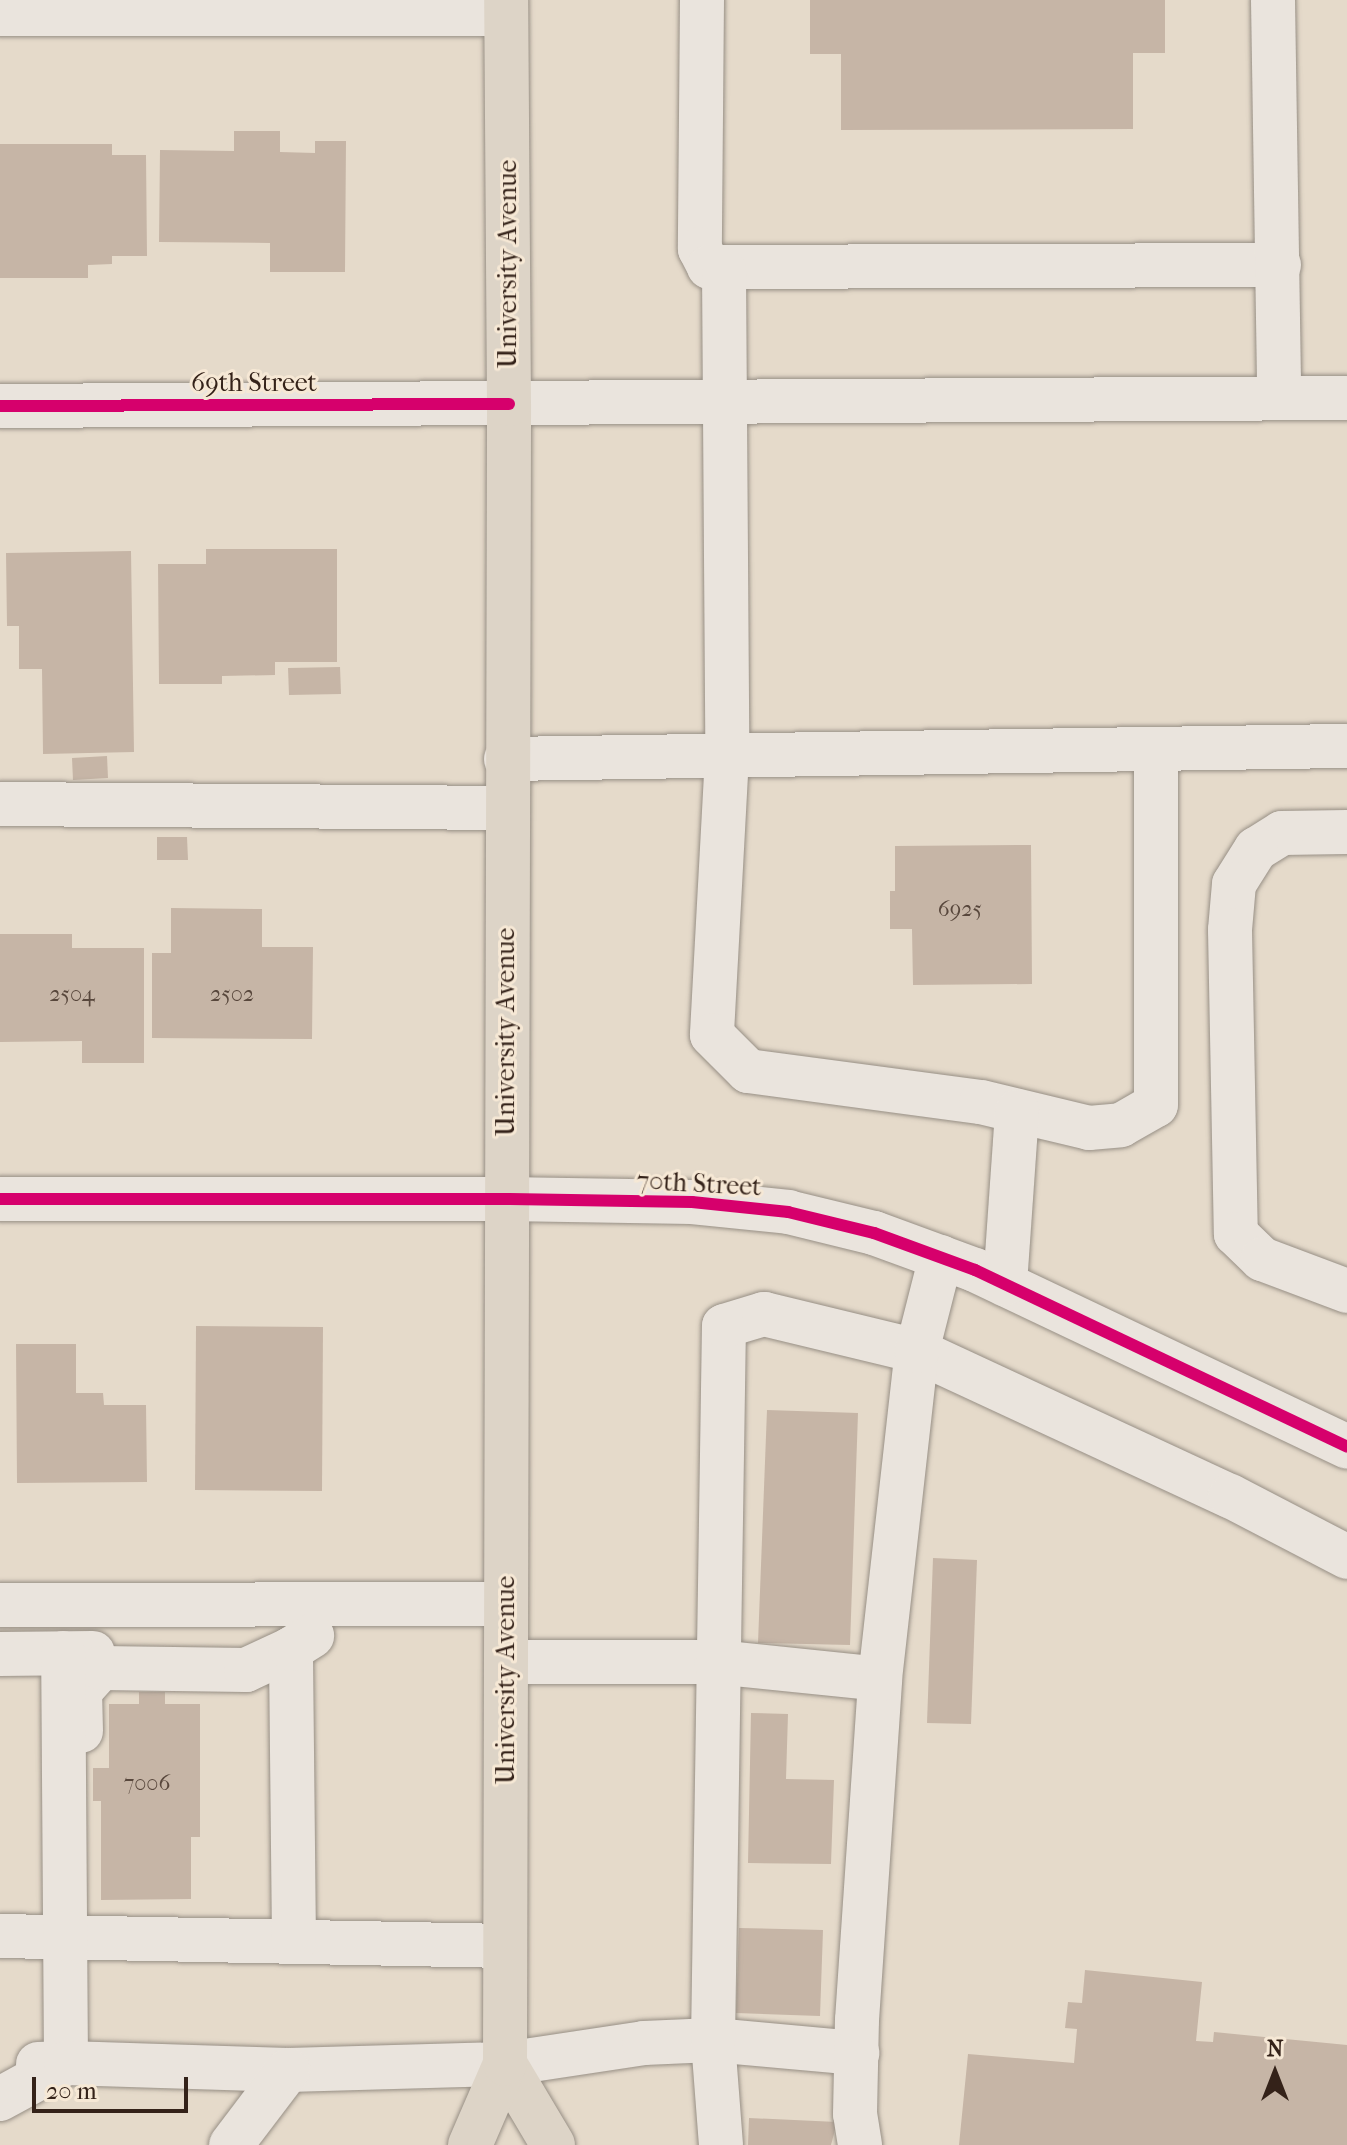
<!DOCTYPE html>
<html>
<head>
<meta charset="utf-8">
<style>
  body { margin:0 }
  #map { position:relative; width:1347px; height:2145px; overflow:hidden; background:#e5daca; font-family:"IM FELL French Canon",serif }
  div>[style] { position:absolute }
  .building>* { inset:0; background:#c6b5a6 }
  .roads { filter:drop-shadow(0 0 2px #978f85) drop-shadow(0 0 2px #978f85) }
  .minor>* { height:44px; margin:-22px; padding:0 22px; transform-origin:22px; border-radius:22px; background:#eae4dd }
  .major>* { height:44px; margin:-22px; padding:0 22px; transform-origin:22px; border-radius:22px; background:#ddd4c7 }
  .cycleway>* { height:12px; margin:-6px; padding:0 6px; transform-origin:6px; border-radius:6px; background:#d6006c }
  span { translate:-50% -50%; white-space:nowrap; text-align:center; line-height:1.15; -webkit-text-stroke:6px #f6e8d5; paint-order:stroke }
  .number-label { font-size:22px; color:#58473c }
  .number-label span { -webkit-text-stroke-width:0 }
  .street-label { font-size:26px; color:#342219 }
  .north { position:absolute; left:1235px; top:2033px; width:80px; height:80px; -webkit-text-stroke:6px #f6e8d5; paint-order:stroke; rotate:0deg; font-size:22px; font-weight:700; line-height:32px; text-align:center; color:#342219 }
  .north::after { content:''; display:block; margin:auto; width:28px; height:36px; background:#342219; clip-path:polygon(50% 0,100% 100%,50% 72%,0 100%) }
  .scale { position:absolute; left:32px; top:2077px; width:156px; height:36px; box-sizing:border-box; border:4px solid #342219; border-top:0; padding-left:10px; font-size:24px; line-height:28px; white-space:nowrap; color:#342219; -webkit-text-stroke:6px #f6e8d5; paint-order:stroke }
</style>
</head>
<body>
<div id="map">
  <div class="building">
    <div style="clip-path:polygon(810px 0,1165px 0,1165px 53px,1133px 53px,1133px 129px,841px 130px,841px 54px,810px 54px)"></div>
    <div style="clip-path:polygon(234px 131px,280px 131px,280px 152px,315px 153px,315px 141px,346px 141px,345px 272px,270px 272px,270px 243px,159px 242px,160px 150px,234px 151px)"></div>
    <div style="clip-path:polygon(0 144px,112px 144px,112px 155px,146px 155px,147px 256px,112px 256px,112px 264px,88px 265px,88px 278px,0 278px)"></div>
    <div style="clip-path:polygon(206px 549px,337px 549px,337px 662px,275px 662px,275px 675px,222px 676px,222px 684px,159px 684px,158px 564px,206px 564px)"></div>
    <div style="clip-path:polygon(131px 551px,134px 752px,43px 754px,42px 669px,19px 669px,19px 626px,7px 626px,6px 553px)"></div>
    <div style="clip-path:polygon(340px 667px,341px 694px,289px 695px,288px 668px)"></div>
    <div style="clip-path:polygon(107px 756px,108px 778px,73px 780px,72px 758px)"></div>
    <div style="clip-path:polygon(157px 837px,187px 837px,188px 860px,157px 860px)"></div>
    <div style="clip-path:polygon(1031px 845px,1032px 984px,913px 985px,912px 929px,890px 929px,890px 891px,895px 891px,895px 846px)"></div>
    <div style="clip-path:polygon(171px 908px,262px 909px,262px 947px,313px 947px,312px 1039px,152px 1038px,152px 953px,171px 953px)"></div>
    <div style="clip-path:polygon(0 934px,72px 934px,72px 948px,144px 948px,144px 1063px,82px 1063px,82px 1041px,0 1042px)"></div>
    <div style="clip-path:polygon(196px 1326px,323px 1327px,322px 1491px,195px 1490px)"></div>
    <div style="clip-path:polygon(16px 1344px,76px 1344px,76px 1393px,103px 1393px,104px 1405px,146px 1405px,147px 1482px,17px 1483px)"></div>
    <div style="clip-path:polygon(767px 1410px,858px 1413px,850px 1645px,758px 1643px)"></div>
    <div style="clip-path:polygon(933px 1558px,977px 1560px,971px 1724px,927px 1723px)"></div>
    <div style="clip-path:polygon(139px 1692px,165px 1692px,165px 1704px,200px 1704px,200px 1837px,191px 1837px,191px 1899px,101px 1900px,101px 1801px,93px 1801px,93px 1768px,109px 1768px,109px 1704px,139px 1704px)"></div>
    <div style="clip-path:polygon(751px 1713px,788px 1714px,786px 1779px,834px 1780px,831px 1864px,748px 1863px)"></div>
    <div style="clip-path:polygon(739px 1928px,823px 1930px,820px 2016px,736px 2013px)"></div>
    <div style="clip-path:polygon(1085px 1970px,1202px 1982px,1196px 2041px,1213px 2042px,1214px 2032px,1347px 2045px,1347px 2145px,959px 2145px,968px 2054px,1074px 2063px,1077px 2029px,1065px 2028px,1068px 2002px,1082px 2003px)"></div>
    <div style="clip-path:polygon(749px 2118px,837px 2122px,831px 2145px,748px 2145px)"></div>
  </div>
  <div class="roads">
    <div class="minor">
      <div style="left:702px;top:0;width:249px;rotate:90.5deg"></div>
      <div style="left:700px;top:249px;width:20px;rotate:63deg"></div>
      <div style="left:709px;top:267px;width:570px;rotate:-0.2deg"></div>
      <div style="left:1273px;top:0;width:398px;rotate:89.1deg"></div>
      <div style="left:0;top:14px;width:506px"></div>
      <div style="left:724px;top:270px;width:486px;rotate:89.6deg"></div>
      <div style="left:727px;top:756px;width:279px;rotate:93.1deg"></div>
      <div style="left:712px;top:1035px;width:51px;rotate:45deg"></div>
      <div style="left:748px;top:1071px;width:235px;rotate:7.6deg"></div>
      <div style="left:981px;top:1102px;width:111px;rotate:13.5deg"></div>
      <div style="left:1089px;top:1128px;width:32px;rotate:-5deg"></div>
      <div style="left:1121px;top:1125px;width:40px;rotate:-29.7deg"></div>
      <div style="left:1156px;top:1105px;width:356px;rotate:-90deg"></div>
      <div style="left:0;top:406px;width:1347px;rotate:-0.34deg"></div>
      <div style="left:506px;top:759px;width:841px;rotate:-0.89deg"></div>
      <div style="left:0;top:804px;width:506px;rotate:0.45deg"></div>
      <div style="left:1347px;top:832px;width:65px;rotate:179.1deg"></div>
      <div style="left:1282px;top:833px;width:31px;rotate:148deg"></div>
      <div style="left:1256px;top:849px;width:41px;rotate:122.2deg"></div>
      <div style="left:1234px;top:884px;width:46px;rotate:95deg"></div>
      <div style="left:1230px;top:930px;width:304px;rotate:88.9deg"></div>
      <div style="left:1236px;top:1234px;width:36px;rotate:44deg"></div>
      <div style="left:1262px;top:1259px;width:91px;rotate:20.6deg"></div>
      <div style="left:0;top:1199px;width:505px"></div>
      <div style="left:505px;top:1199px;width:187px;rotate:0.9deg"></div>
      <div style="left:692px;top:1202px;width:97px;rotate:5.9deg"></div>
      <div style="left:788px;top:1212px;width:89px;rotate:13.7deg"></div>
      <div style="left:874px;top:1233px;width:108px;rotate:20.1deg"></div>
      <div style="left:975px;top:1270px;width:412px;rotate:25.4deg"></div>
      <div style="left:1005px;top:1284px;width:173px;rotate:-86deg"></div>
      <div style="left:0;top:1605px;width:506px;rotate:-0.11deg"></div>
      <div style="left:0;top:1654px;width:93px;rotate:-0.6deg"></div>
      <div style="left:506px;top:1662px;width:210px"></div>
      <div style="left:716px;top:1662px;width:165px;rotate:5.9deg"></div>
      <div style="left:81px;top:1731px;width:40px;rotate:-91.4deg"></div>
      <div style="left:80px;top:1691px;width:31px;rotate:-48deg"></div>
      <div style="left:101px;top:1668px;width:145px;rotate:0.8deg"></div>
      <div style="left:246px;top:1670px;width:50px;rotate:-25deg"></div>
      <div style="left:0;top:1936px;width:505px;rotate:1.13deg"></div>
      <div style="left:294px;top:1942px;width:293px;rotate:-90.6deg"></div>
      <div style="left:291px;top:1649px;width:25px;rotate:-32deg"></div>
      <div style="left:38px;top:2064px;width:28px;rotate:-2deg"></div>
      <div style="left:66px;top:2063px;width:410px;rotate:-90.4deg"></div>
      <div style="left:0;top:2099px;width:75px;rotate:-28.6deg"></div>
      <div style="left:66px;top:2063px;width:222px;rotate:1.8deg"></div>
      <div style="left:288px;top:2070px;width:217px;rotate:-1.6deg"></div>
      <div style="left:505px;top:2064px;width:141px;rotate:-8.6deg"></div>
      <div style="left:644px;top:2043px;width:69px;rotate:-2.5deg"></div>
      <div style="left:713px;top:2040px;width:145px;rotate:5.2deg"></div>
      <div style="left:231px;top:2145px;width:94px;rotate:-52.8deg"></div>
      <div style="left:721px;top:2145px;width:105px;rotate:-94.4deg"></div>
      <div style="left:713px;top:2040px;width:714px;rotate:-89.12deg"></div>
      <div style="left:724px;top:1326px;width:42px;rotate:-16.7deg"></div>
      <div style="left:764px;top:1314px;width:157px;rotate:13.6deg"></div>
      <div style="left:917px;top:1351px;width:345px;rotate:24.9deg"></div>
      <div style="left:1230px;top:1496px;width:132px;rotate:27.5deg"></div>
      <div style="left:860px;top:2145px;width:31px;rotate:-99deg"></div>
      <div style="left:855px;top:2114px;width:94px;rotate:-88.8deg"></div>
      <div style="left:857px;top:2020px;width:342px;rotate:-86.1deg"></div>
      <div style="left:880px;top:1679px;width:330px;rotate:-83.6deg"></div>
      <div style="left:917px;top:1351px;width:97px;rotate:-75.7deg"></div>
    </div>
    <div class="major">
      <div style="left:505px;top:2064px;width:94px;rotate:59.3deg"></div>
      <div style="left:470px;top:2145px;width:88px;rotate:-66.6deg"></div>
      <div style="left:505px;top:2064px;width:1660px;rotate:-89.86deg"></div>
      <div style="left:509px;top:404px;width:404px;rotate:-90.4deg"></div>
    </div>
  </div>
  <div class="cycleway">
    <div style="left:0;top:406px;width:509px;rotate:-0.23deg"></div>
    <div style="left:0;top:1199px;width:505px"></div>
    <div style="left:505px;top:1199px;width:187px;rotate:0.9deg"></div>
    <div style="left:692px;top:1202px;width:97px;rotate:5.9deg"></div>
    <div style="left:788px;top:1212px;width:89px;rotate:13.7deg"></div>
    <div style="left:874px;top:1233px;width:108px;rotate:20.1deg"></div>
    <div style="left:975px;top:1270px;width:412px;rotate:25.4deg"></div>
  </div>
  <div class="number-label">
    <span style="left:960px;top:910px">6925</span>
    <span style="left:72px;top:995px">2504</span>
    <span style="left:232px;top:995px">2502</span>
    <span style="left:147px;top:1784px">7006</span>
  </div>
  <div class="street-label">
    <span style="left:508px;top:264px;rotate:-90deg">University Avenue</span>
    <span style="left:254px;top:383px">69th Street</span>
    <span style="left:506px;top:1032px;rotate:-90deg">University Avenue</span>
    <span style="left:699px;top:1184px;rotate:3deg">70th Street</span>
    <span style="left:506px;top:1680px;rotate:-90deg">University Avenue</span>
  </div>
  <div class="north">N</div>
  <div class="scale">20 m</div>
</div>
</body>
</html>
